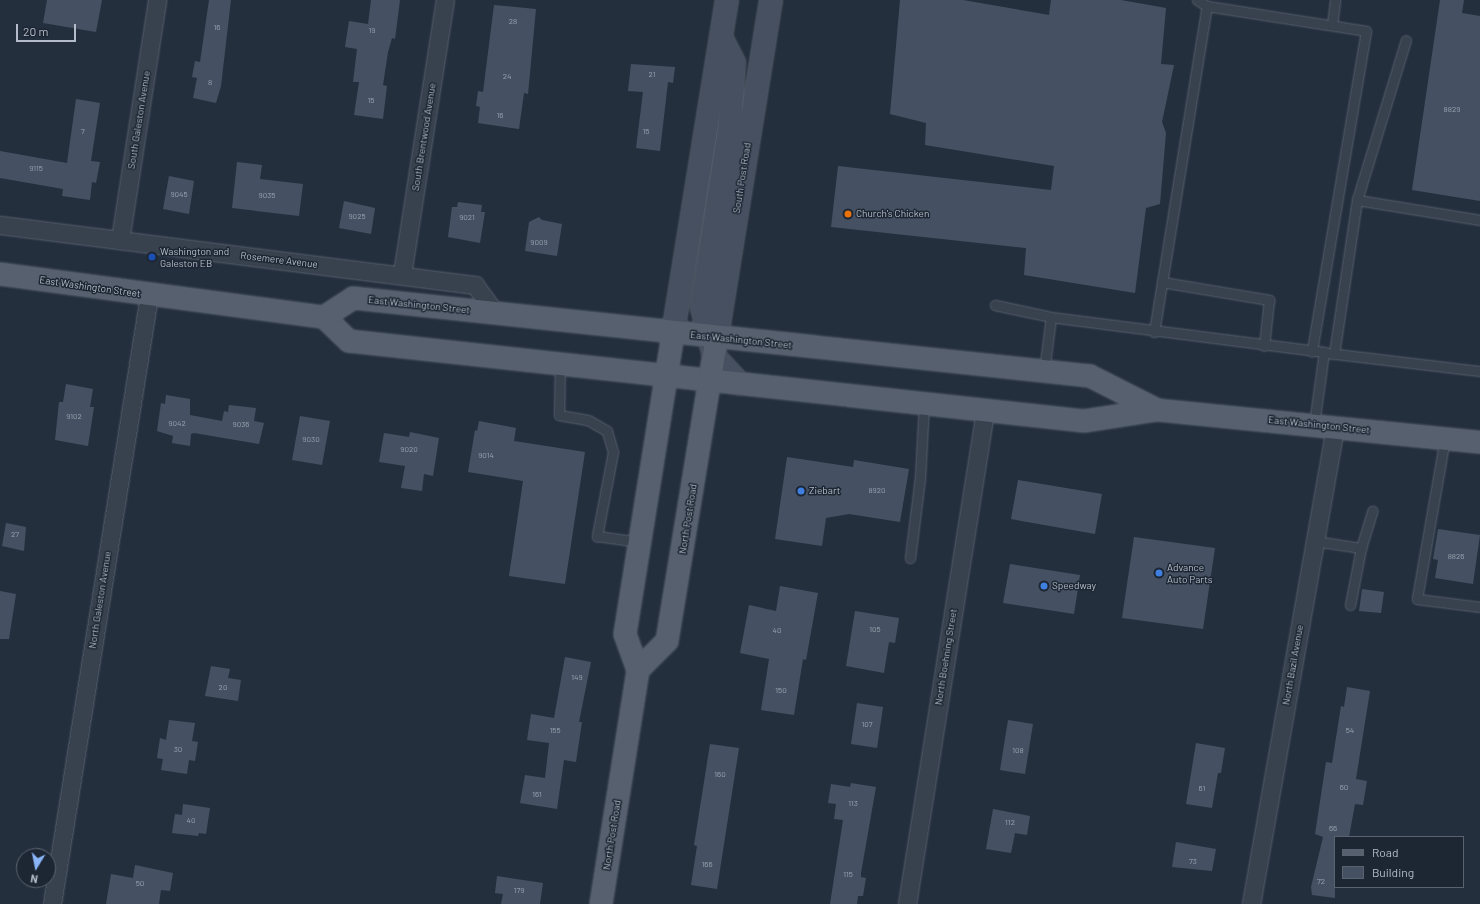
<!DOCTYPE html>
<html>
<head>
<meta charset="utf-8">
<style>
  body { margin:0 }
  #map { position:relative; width:1480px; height:904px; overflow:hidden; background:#242f3e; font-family:Barlow,sans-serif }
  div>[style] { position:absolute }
  .building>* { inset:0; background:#455162 }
  .roads { filter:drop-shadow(0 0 1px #565f6c) drop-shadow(0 0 1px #565f6c) }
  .lane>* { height:9px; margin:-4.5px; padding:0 4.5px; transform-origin:4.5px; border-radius:4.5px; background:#38414e }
  .street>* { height:17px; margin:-8.5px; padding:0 8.5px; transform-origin:8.5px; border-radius:8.5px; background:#38414e }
  .secondary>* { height:22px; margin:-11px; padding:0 11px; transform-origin:11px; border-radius:11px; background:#465061 }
  .primary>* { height:22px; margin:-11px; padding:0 11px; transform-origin:11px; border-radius:11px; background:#56606e }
  .dots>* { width:11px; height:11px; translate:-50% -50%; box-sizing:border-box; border:2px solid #1d2633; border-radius:50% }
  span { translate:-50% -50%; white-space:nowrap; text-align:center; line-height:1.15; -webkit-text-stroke:3px #1d2633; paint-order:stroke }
  .number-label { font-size:8px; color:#98a1af }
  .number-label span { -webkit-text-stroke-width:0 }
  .street-label { font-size:10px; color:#b4bcc9 }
  .poi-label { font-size:10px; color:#b4bcc9 }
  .left { translate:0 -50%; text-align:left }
  .legend { position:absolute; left:1334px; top:836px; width:130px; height:52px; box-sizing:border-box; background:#1d2633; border:1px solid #59626f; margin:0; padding:5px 7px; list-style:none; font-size:12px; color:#b4bcc9 }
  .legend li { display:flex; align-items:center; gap:8px; height:20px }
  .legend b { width:20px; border:1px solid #59626f }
  .north { position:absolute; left:16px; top:848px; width:40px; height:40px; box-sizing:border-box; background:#1d2633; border:1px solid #59626f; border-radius:50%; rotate:190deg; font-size:11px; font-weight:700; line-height:16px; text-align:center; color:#b4bcc9 }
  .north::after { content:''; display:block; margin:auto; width:14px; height:18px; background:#8ab4f8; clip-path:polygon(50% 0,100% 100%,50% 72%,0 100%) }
  .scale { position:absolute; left:16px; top:24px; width:60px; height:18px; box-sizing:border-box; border:2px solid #b4bcc9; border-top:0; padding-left:5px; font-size:12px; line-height:14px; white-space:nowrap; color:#b4bcc9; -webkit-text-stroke:3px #1d2633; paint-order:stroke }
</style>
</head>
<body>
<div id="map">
  <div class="building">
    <div style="clip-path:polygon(47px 0,102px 0,96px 32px,43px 23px)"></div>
    <div style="clip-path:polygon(209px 0,231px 0,221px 86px,216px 103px,193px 98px,197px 78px,192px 77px,195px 61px,200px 62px)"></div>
    <div style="clip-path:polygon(371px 0,400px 0,395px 39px,392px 38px,388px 52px,383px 85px,387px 86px,383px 119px,354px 115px,359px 82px,353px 82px,357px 49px,345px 47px,349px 21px,368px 24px)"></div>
    <div style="clip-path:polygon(900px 0,963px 0,1049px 15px,1051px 0,1121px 0,1166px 8px,1161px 64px,1174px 65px,1162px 122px,1166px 133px,1160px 204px,1146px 208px,1135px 293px,1024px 275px,1026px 248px,831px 227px,838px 166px,1051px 190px,1054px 166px,925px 145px,926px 123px,890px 114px)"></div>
    <div style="clip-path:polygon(1440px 0,1464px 0,1462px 13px,1480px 16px,1480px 201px,1412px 190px)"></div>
    <div style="clip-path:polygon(494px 5px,536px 9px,528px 94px,524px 93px,519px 129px,478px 123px,480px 107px,476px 106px,478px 91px,483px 92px)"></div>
    <div style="clip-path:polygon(631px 64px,675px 67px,673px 83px,668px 82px,660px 151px,636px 148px,643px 92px,628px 91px)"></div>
    <div style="clip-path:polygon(76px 99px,100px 103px,91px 161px,100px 162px,96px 183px,92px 182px,90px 200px,62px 196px,63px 189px,0 178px,0 151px,67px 163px)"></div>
    <div style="clip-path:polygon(237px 162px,262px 165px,260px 179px,303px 184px,299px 216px,232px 208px)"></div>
    <div style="clip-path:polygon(169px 176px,194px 181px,189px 214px,163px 209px)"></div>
    <div style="clip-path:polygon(344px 201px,375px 208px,371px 234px,339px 228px)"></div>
    <div style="clip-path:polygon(458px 202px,482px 205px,481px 212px,485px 212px,480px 243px,448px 237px,452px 207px,457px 207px)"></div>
    <div style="clip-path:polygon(539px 217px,542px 220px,562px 224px,557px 256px,525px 251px,529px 222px)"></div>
    <div style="clip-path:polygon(66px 384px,93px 389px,90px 407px,94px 407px,88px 446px,55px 440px,59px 402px,63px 402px)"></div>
    <div style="clip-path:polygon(166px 395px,190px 399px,190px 415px,222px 421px,224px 411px,228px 412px,229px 405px,256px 408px,254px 421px,264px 423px,259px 444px,194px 433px,191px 434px,190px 446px,172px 443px,173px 436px,157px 431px,161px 403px,165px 404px)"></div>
    <div style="clip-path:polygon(300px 416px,330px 421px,322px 465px,292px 460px)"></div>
    <div style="clip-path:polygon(479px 421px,516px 428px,514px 441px,585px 452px,565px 584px,509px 576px,523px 481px,468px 472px,475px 430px,477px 431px)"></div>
    <div style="clip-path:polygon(410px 432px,439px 438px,433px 476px,424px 474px,422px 491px,401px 488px,405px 466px,379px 462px,384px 433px,409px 437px)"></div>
    <div style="clip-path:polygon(787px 457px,853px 467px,854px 460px,909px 469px,900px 522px,849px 514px,826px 518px,822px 546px,775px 539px)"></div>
    <div style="clip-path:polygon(1018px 480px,1102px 494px,1095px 534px,1011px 519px)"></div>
    <div style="clip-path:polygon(6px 523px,26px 527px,24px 551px,2px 546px)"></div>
    <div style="clip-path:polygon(1438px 529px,1480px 535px,1473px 584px,1435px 578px,1438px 560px,1433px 559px)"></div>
    <div style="clip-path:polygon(1134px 537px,1215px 548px,1203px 629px,1122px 618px)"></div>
    <div style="clip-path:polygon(1010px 564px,1080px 575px,1074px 614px,1003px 603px)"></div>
    <div style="clip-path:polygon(780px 586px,818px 593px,806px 660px,803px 659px,794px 715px,761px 710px,769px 659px,740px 653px,749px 605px,776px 611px)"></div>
    <div style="clip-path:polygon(1362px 589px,1384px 592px,1381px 613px,1359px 611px)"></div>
    <div style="clip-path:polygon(0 591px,16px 594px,9px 639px,0 639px)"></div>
    <div style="clip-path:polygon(855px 611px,899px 618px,895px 643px,889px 642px,884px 673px,846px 666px)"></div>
    <div style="clip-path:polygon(565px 657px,591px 662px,579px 722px,582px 722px,576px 762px,564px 760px,557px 809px,520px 803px,525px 775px,545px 778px,549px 743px,527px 740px,531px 714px,554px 718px)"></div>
    <div style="clip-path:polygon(211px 666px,230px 669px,228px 678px,241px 680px,238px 701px,205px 696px)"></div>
    <div style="clip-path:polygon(1347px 687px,1370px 691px,1356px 779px,1367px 781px,1363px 805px,1355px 804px,1349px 837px,1335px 837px,1335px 898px,1312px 895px,1311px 887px,1323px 837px,1315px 834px,1326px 762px,1332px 763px,1341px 706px,1344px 707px)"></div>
    <div style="clip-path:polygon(857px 703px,883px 707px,877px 748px,851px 744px)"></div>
    <div style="clip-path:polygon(169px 720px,195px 723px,192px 741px,198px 742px,195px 761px,189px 760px,187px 774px,161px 770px,163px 759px,157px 758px,160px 738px,166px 740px)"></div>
    <div style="clip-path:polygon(1008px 720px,1033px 724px,1025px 774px,1000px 770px)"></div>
    <div style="clip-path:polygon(1196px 743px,1225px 748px,1221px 773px,1218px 773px,1212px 808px,1186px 804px)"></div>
    <div style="clip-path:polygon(710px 744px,739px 748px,717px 889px,691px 885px,697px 846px,694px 845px)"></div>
    <div style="clip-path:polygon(851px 783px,876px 787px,861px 873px,861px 877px,866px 878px,863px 896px,858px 896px,857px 904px,830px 904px,843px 820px,834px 819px,836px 804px,828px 803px,831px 784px,850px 787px)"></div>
    <div style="clip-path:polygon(183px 804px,210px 808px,206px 834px,199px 833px,198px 836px,172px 833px,175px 814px,182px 815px)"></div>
    <div style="clip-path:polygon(993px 809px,1030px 816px,1027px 835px,1015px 833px,1011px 853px,986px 849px)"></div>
    <div style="clip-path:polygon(1176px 842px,1216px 849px,1212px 871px,1172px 867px)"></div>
    <div style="clip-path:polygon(135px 865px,173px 873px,170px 891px,161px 890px,159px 904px,106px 904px,111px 874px,133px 878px)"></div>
    <div style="clip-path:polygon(497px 876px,543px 883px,540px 904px,501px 904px,503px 894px,495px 893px)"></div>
  </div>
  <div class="roads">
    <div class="lane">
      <div style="left:1197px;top:0;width:12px;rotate:31deg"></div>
      <div style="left:1207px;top:6px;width:161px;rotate:8.9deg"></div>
      <div style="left:1366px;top:31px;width:325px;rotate:99.6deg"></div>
      <div style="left:1332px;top:25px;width:25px;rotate:-83deg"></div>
      <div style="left:1357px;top:200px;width:167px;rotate:-73deg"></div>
      <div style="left:1162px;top:282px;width:109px;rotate:9.5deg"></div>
      <div style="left:1269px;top:300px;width:46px;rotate:96.2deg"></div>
      <div style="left:995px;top:305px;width:57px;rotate:12.1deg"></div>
      <div style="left:1154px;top:332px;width:330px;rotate:-80.8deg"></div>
      <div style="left:1328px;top:353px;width:153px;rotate:6.8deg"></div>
      <div style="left:1334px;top:354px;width:156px;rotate:-81.5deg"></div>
      <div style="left:1357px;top:200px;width:125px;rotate:9.2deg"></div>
      <div style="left:560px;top:364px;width:51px;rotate:91.1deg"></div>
      <div style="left:559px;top:415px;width:29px;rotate:10deg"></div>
      <div style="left:588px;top:420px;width:22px;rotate:30deg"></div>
      <div style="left:607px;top:431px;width:22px;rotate:74deg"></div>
      <div style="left:613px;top:452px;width:86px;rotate:100.8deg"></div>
      <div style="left:597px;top:536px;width:42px;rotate:8.1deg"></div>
      <div style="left:1044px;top:371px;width:54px;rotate:-82.6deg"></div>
      <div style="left:1051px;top:317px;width:275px;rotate:7.3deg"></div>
      <div style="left:1324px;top:352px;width:73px;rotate:97.9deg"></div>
      <div style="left:1445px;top:438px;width:163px;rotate:99.9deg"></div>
      <div style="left:1417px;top:599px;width:64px;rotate:7.2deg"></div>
      <div style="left:1315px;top:541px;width:47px;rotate:8.7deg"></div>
      <div style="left:1361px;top:548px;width:58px;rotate:100.9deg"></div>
      <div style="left:1361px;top:548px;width:39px;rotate:-73deg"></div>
      <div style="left:910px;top:558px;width:81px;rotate:-82.9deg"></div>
      <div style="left:920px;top:478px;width:74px;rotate:-86.9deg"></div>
    </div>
    <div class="street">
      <div style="left:0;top:225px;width:479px;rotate:7.2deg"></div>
      <div style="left:475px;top:285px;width:34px;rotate:54deg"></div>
      <div style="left:120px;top:240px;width:243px;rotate:-81.2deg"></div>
      <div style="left:402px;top:274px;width:277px;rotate:-81.1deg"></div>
      <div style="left:52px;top:904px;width:616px;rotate:-80.94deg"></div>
      <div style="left:907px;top:904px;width:499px;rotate:-81deg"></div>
      <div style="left:1251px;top:904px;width:485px;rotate:-80deg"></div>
    </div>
    <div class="secondary">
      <div style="left:721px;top:37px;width:29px;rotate:63deg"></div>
      <div style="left:734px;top:63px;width:61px;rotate:93.8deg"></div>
      <div style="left:730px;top:124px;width:186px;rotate:98.7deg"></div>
      <div style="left:702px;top:308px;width:49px;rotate:76deg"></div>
      <div style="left:714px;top:356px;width:38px;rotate:47deg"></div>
      <div style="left:673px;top:333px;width:337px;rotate:-80.8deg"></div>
      <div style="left:717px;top:337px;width:341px;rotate:-80.9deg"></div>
    </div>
    <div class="primary">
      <div style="left:0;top:274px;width:327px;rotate:7.6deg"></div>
      <div style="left:324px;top:317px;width:35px;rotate:44deg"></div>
      <div style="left:349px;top:341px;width:739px;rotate:6.21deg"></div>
      <div style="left:1084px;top:421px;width:74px;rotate:-8.6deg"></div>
      <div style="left:1157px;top:410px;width:325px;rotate:5.7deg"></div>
      <div style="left:324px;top:317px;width:35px;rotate:-33deg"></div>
      <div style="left:353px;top:298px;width:741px;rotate:6.04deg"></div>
      <div style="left:1090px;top:376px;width:75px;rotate:26.9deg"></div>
      <div style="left:638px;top:670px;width:41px;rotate:-45deg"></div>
      <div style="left:667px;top:641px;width:308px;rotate:-80.7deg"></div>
      <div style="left:601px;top:904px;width:237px;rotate:-81deg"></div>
      <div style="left:638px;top:670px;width:38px;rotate:-110deg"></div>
      <div style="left:625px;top:634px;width:305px;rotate:-80.9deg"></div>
    </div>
  </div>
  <div class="dots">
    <div style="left:848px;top:214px;background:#e8710a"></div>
    <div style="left:152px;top:257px;background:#1a4fb4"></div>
    <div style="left:801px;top:491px;background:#3f7fe0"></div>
    <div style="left:1159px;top:573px;background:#3f7fe0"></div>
    <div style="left:1044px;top:586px;background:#3f7fe0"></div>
  </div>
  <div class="number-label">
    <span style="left:513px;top:22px">28</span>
    <span style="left:217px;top:28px">16</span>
    <span style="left:372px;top:31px">19</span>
    <span style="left:652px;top:75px">21</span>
    <span style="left:507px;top:77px">24</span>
    <span style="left:210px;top:83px">8</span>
    <span style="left:371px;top:101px">15</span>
    <span style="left:1452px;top:110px">8829</span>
    <span style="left:500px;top:116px">16</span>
    <span style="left:83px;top:132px">7</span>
    <span style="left:646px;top:132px">15</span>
    <span style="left:36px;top:169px">9115</span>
    <span style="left:179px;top:195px">9045</span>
    <span style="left:267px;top:196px">9035</span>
    <span style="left:357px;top:217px">9025</span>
    <span style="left:467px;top:218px">9021</span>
    <span style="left:539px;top:243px">9009</span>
    <span style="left:74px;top:417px">9102</span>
    <span style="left:177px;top:424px">9042</span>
    <span style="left:241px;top:425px">9036</span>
    <span style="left:311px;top:440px">9030</span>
    <span style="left:409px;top:450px">9020</span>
    <span style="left:486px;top:456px">9014</span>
    <span style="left:877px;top:491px">8920</span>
    <span style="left:15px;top:535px">27</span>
    <span style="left:1456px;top:557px">8826</span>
    <span style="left:875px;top:630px">105</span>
    <span style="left:777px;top:631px">40</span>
    <span style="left:577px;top:678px">149</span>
    <span style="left:223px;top:688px">20</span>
    <span style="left:781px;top:691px">150</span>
    <span style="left:867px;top:725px">107</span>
    <span style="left:555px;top:731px">155</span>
    <span style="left:1350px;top:731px">54</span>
    <span style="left:178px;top:750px">30</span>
    <span style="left:1018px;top:751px">108</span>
    <span style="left:720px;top:775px">160</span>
    <span style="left:1344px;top:788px">60</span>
    <span style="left:1202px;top:789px">61</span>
    <span style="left:537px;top:795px">161</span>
    <span style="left:853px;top:804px">113</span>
    <span style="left:191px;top:821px">40</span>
    <span style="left:1010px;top:823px">112</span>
    <span style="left:1333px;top:829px">66</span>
    <span style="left:1193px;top:862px">73</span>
    <span style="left:707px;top:865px">166</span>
    <span style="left:848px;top:875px">115</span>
    <span style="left:1321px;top:882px">72</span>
    <span style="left:140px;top:884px">50</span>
    <span style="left:519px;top:891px">179</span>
  </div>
  <div class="street-label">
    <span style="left:139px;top:120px;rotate:-81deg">South Galeston Avenue</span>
    <span style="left:424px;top:137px;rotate:-81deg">South Brentwood Avenue</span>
    <span style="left:742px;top:178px;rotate:-81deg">South Post Road</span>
    <span style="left:279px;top:260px;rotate:7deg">Rosemere Avenue</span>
    <span style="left:90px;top:287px;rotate:8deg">East Washington Street</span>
    <span style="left:419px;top:305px;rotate:6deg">East Washington Street</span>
    <span style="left:741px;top:340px;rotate:6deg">East Washington Street</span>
    <span style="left:1319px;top:425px;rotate:6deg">East Washington Street</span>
    <span style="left:688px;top:519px;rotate:-81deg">North Post Road</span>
    <span style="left:100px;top:600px;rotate:-81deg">North Galeston Avenue</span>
    <span style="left:946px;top:657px;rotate:-81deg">North Boehning Street</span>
    <span style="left:1293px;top:665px;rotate:-80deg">North Bazil Avenue</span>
    <span style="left:612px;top:835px;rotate:-81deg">North Post Road</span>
  </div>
  <div class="poi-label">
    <span class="left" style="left:856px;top:214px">Church's Chicken</span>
    <span class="left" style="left:160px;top:257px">Washington and<br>Galeston EB</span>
    <span class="left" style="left:809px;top:491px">Ziebart</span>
    <span class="left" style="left:1167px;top:573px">Advance<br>Auto Parts</span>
    <span class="left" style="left:1052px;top:586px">Speedway</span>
  </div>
  <ul class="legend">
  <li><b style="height:5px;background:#56606e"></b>Road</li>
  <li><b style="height:11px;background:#455162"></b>Building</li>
  </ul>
  <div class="north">N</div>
  <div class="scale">20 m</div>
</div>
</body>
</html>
